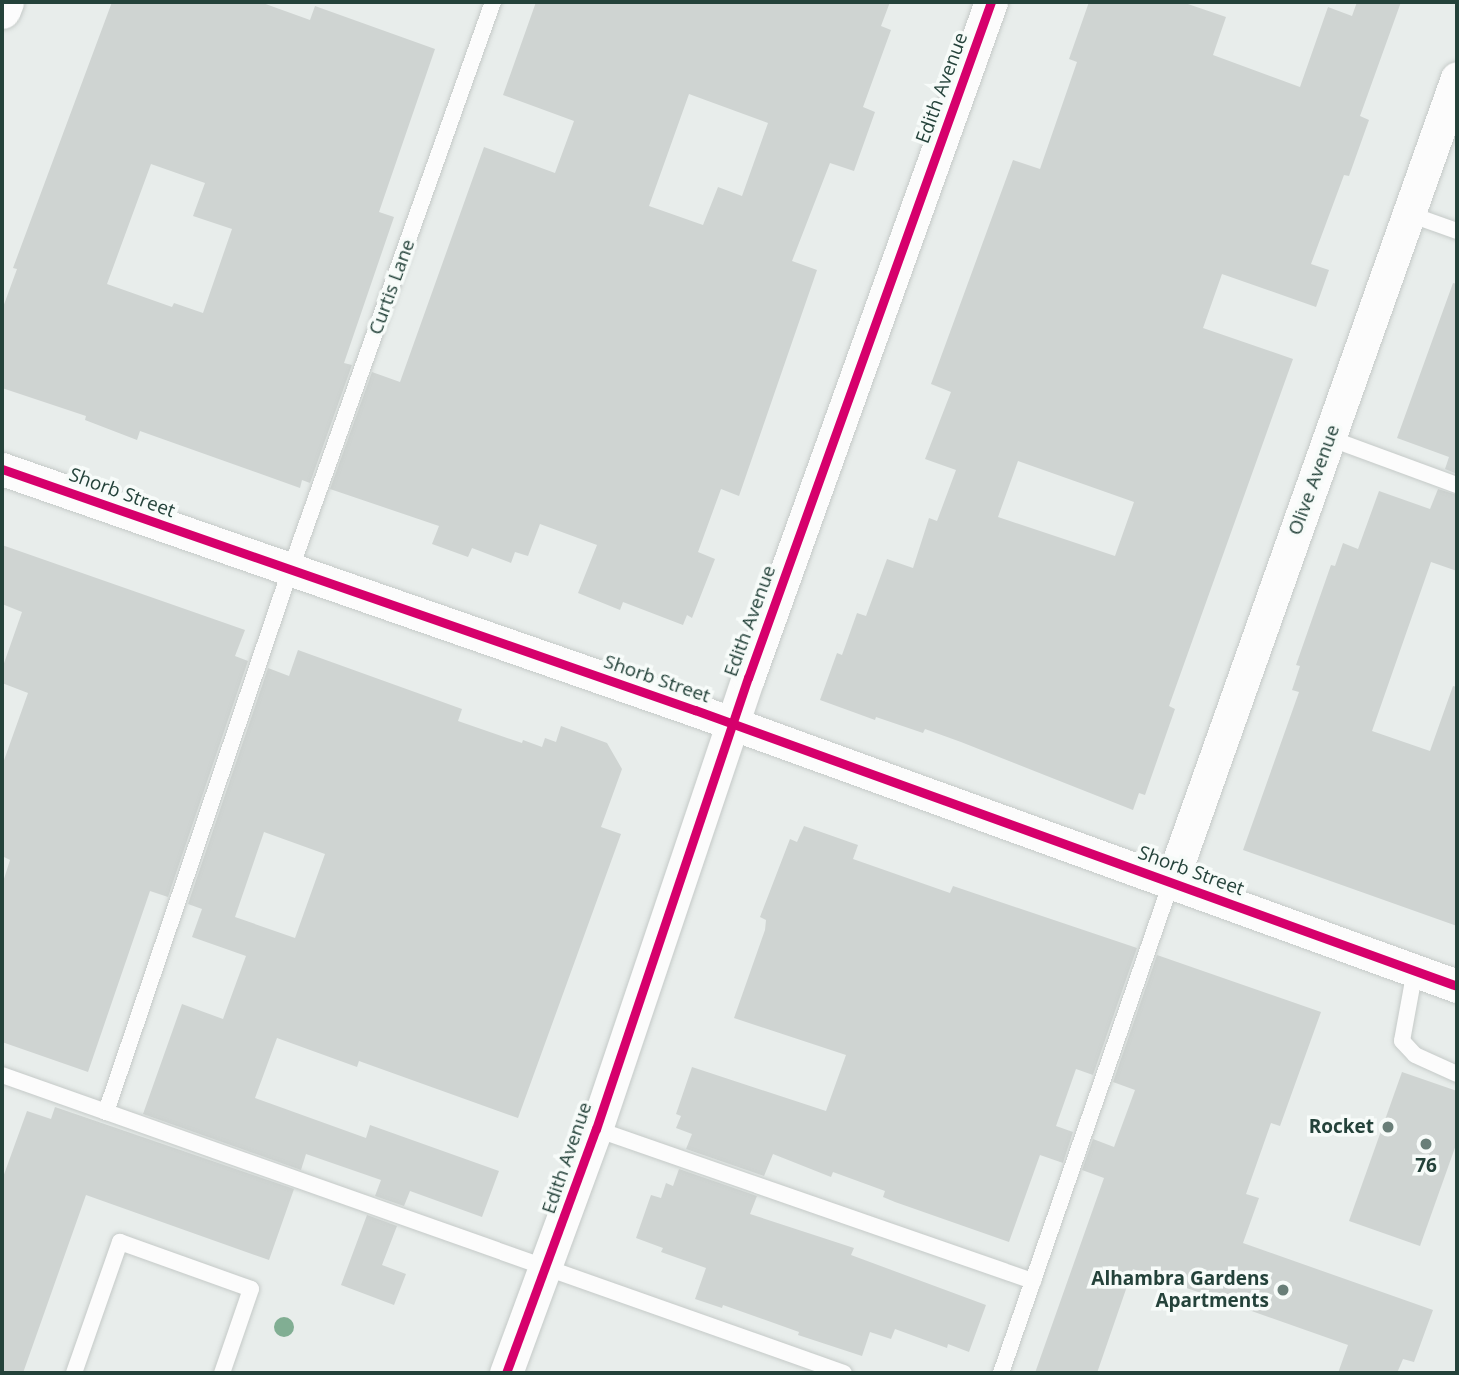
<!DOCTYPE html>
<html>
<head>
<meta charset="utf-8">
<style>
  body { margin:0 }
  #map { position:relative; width:1459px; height:1375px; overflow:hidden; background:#e8edeb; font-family:"Open Sans",sans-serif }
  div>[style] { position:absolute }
  .building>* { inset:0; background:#cfd4d2 }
  .roads { filter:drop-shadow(0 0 2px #c5cac8) drop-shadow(0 0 2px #c5cac8) }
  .lane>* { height:16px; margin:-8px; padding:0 8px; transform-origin:8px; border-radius:8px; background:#fcfcfc }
  .street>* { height:33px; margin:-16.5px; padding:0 16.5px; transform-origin:16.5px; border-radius:16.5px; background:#fcfcfc }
  .secondary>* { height:38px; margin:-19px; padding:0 19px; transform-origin:19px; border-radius:19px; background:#fcfcfc }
  .cycleway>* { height:9px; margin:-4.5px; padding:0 4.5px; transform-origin:4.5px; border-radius:4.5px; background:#d6006c }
  .trees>* { width:20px; height:20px; margin:-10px; border-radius:50%; background:#81ae93 }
  .dots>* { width:19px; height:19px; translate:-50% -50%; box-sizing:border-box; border:4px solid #f7fbf9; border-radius:50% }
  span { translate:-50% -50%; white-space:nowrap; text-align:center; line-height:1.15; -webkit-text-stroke:7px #f7fbf9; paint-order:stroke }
  .street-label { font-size:19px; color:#24423a }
  .poi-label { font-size:19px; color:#24423a; font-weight:700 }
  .right { translate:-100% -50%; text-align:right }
  .frame { position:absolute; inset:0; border:4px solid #24423a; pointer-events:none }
</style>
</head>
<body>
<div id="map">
  <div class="building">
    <div style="clip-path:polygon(evenodd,112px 2px,260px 2px,310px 20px,315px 6px,435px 49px,379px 212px,394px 217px,344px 363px,352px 365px,310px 483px,302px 480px,300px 488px,140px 431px,137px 440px,85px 420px,86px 416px,2px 388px,2px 310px,17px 269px,13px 268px,112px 2px,151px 164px,205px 183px,193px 216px,232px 229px,203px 313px,174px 303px,172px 307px,107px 284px,151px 164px)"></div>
    <div style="clip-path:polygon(evenodd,536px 2px,890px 2px,881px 26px,891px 30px,863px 107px,875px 112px,854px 171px,830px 163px,792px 261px,817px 270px,739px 496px,721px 489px,698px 552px,715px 559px,692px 618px,687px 615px,683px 625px,623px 602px,620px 610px,578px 593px,597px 545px,540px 524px,528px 556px,515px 552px,511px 563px,472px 548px,468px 557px,432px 544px,439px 526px,330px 489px,372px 372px,400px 382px,484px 147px,555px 173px,574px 121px,503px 95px,536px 2px,689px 94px,768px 123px,742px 196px,718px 187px,703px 225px,649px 206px,689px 94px)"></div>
    <div style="clip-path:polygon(evenodd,1089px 2px,1182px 2px,1226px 17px,1213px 55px,1300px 87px,1328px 7px,1352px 16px,1357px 2px,1401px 2px,1360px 116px,1369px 120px,1349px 176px,1344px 175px,1311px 264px,1329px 270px,1316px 307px,1222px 274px,1203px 328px,1293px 359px,1169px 706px,1175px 709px,1145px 795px,1139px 793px,1133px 810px,961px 742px,925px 729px,923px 733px,876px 717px,875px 720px,820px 700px,837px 653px,842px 655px,857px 613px,866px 616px,887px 559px,913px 568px,929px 518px,937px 521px,956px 470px,925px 459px,951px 392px,931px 384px,1013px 160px,1040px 169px,1077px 62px,1069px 59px,1089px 2px,1018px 461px,1134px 502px,1115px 556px,998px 517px,1018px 461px)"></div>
    <div style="clip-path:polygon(1453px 283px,1457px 284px,1457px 474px,1445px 469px,1449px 457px,1397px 438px)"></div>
    <div style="clip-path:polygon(1438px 489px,1457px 495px,1457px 571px,1431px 562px,1372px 731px,1430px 751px,1453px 686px,1457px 687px,1457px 926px,1243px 850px,1299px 692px,1292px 690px,1300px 666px,1296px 665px,1331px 565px,1335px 566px,1343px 543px,1358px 549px,1379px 491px,1430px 509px)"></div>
    <div style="clip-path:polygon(2px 545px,245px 630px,235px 656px,248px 661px,168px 897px,150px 891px,88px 1072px,2px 1042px,2px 885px,10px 860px,2px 856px,2px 766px,28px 693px,2px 683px,2px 669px,22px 612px,2px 604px)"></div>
    <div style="clip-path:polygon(evenodd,298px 650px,462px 709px,458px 721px,522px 743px,523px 740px,542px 747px,545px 738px,556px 742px,561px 726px,607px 743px,622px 769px,601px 827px,621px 834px,518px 1118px,359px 1061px,357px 1067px,277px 1038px,255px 1098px,366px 1138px,370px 1125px,499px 1171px,482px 1217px,410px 1191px,404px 1206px,375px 1196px,381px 1180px,306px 1154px,301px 1170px,143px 1114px,182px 1004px,223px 1019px,246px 956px,192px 937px,202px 909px,188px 904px,268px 668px,289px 676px,298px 650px,264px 832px,325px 854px,295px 938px,235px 917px,264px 832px)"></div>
    <div style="clip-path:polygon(804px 826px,858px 845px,853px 859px,950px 893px,953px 886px,1137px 948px,1093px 1075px,1076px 1069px,1056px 1126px,1073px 1132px,1063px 1163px,1040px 1155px,1009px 1242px,895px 1202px,883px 1197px,885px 1191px,833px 1172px,831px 1177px,773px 1154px,764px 1176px,686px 1149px,692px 1134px,676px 1128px,681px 1116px,676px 1114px,692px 1067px,826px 1111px,846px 1055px,734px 1018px,765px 930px,766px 920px,760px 917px,790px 839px,797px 842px)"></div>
    <div style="clip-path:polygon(1157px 955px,1321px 1012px,1280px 1126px,1271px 1123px,1246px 1194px,1259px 1198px,1243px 1243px,1433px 1310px,1414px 1362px,1403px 1359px,1397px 1373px,1338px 1373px,1348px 1345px,1133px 1269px,1097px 1373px,1035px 1373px,1104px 1178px,1082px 1170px,1093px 1139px,1114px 1147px,1135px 1090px,1113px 1082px)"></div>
    <div style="clip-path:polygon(1402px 1072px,1457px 1091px,1457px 1142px,1420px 1246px,1349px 1221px)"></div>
    <div style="clip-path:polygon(55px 1107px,294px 1189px,269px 1260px,86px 1195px,23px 1373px,2px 1373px,2px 1180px,27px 1111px,51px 1119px)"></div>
    <div style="clip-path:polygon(679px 1169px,757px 1196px,750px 1214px,854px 1248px,851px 1255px,986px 1305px,969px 1352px,948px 1344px,947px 1348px,895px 1329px,891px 1339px,870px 1332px,862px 1356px,798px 1335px,799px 1332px,723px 1305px,722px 1308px,695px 1299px,706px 1268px,661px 1252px,663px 1248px,636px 1238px,651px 1195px,661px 1198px,666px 1183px,673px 1186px)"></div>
    <div style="clip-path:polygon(367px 1215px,397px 1226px,382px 1265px,406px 1274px,394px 1305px,341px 1285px)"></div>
  </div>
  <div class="roads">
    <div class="lane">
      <div style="left:1409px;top:214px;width:51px;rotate:19.5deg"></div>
      <div style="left:1329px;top:438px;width:136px;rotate:20.2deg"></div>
      <div style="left:1415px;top:970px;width:72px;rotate:100.4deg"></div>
      <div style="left:1402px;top:1041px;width:19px;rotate:47deg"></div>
      <div style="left:1415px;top:1055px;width:46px;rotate:24.3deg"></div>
      <div style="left:2px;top:1075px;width:893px;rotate:19.49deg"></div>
      <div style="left:106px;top:1112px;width:571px;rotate:-71.22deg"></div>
      <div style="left:290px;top:571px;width:604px;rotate:-70.37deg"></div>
      <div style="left:596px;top:1129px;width:463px;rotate:19.2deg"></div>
      <div style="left:74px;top:1373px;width:139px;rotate:-70.7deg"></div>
      <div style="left:120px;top:1242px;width:139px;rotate:19.7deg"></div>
      <div style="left:251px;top:1289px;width:89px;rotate:109deg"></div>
      <div style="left:1001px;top:1373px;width:519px;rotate:-70.87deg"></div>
    </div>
    <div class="street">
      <div style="left:2px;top:469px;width:734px;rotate:19.18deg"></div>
      <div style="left:695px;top:710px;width:810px;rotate:19.91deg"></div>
      <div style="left:1171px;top:883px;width:854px;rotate:-70.44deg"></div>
      <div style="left:506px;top:1373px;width:260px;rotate:-69.8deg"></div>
      <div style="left:596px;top:1129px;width:476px;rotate:-71.4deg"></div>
      <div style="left:748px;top:678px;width:718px;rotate:-70.23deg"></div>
    </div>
    <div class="secondary">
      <div style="left:2px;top:10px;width:9px;rotate:-69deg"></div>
    </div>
  </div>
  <div class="cycleway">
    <div style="left:2px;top:469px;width:734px;rotate:19.18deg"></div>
    <div style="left:695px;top:710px;width:810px;rotate:19.91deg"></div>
    <div style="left:506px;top:1373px;width:260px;rotate:-69.8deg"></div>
    <div style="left:596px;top:1129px;width:476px;rotate:-71.4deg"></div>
    <div style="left:748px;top:678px;width:718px;rotate:-70.23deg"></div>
  </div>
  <div class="trees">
    <div style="left:284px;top:1327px"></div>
  </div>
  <div class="dots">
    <div style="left:1388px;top:1127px;background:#697e78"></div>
    <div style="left:1426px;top:1144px;background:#697e78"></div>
    <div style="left:1283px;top:1290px;background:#697e78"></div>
  </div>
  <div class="street-label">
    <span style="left:942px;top:88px;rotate:-70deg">Edith Avenue</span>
    <span style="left:392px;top:287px;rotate:-70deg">Curtis Lane</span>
    <span style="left:1314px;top:480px;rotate:-70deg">Olive Avenue</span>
    <span style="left:122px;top:493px;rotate:20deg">Shorb Street</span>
    <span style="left:750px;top:621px;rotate:-70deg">Edith Avenue</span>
    <span style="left:657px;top:679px;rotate:19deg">Shorb Street</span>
    <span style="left:1191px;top:871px;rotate:20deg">Shorb Street</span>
    <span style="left:567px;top:1158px;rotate:-71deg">Edith Avenue</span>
  </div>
  <div class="poi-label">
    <span class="right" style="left:1374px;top:1127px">Rocket</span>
    <span style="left:1426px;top:1166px">76</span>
    <span class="right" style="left:1269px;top:1290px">Alhambra Gardens<br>Apartments</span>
  </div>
  <div class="frame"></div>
</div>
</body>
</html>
